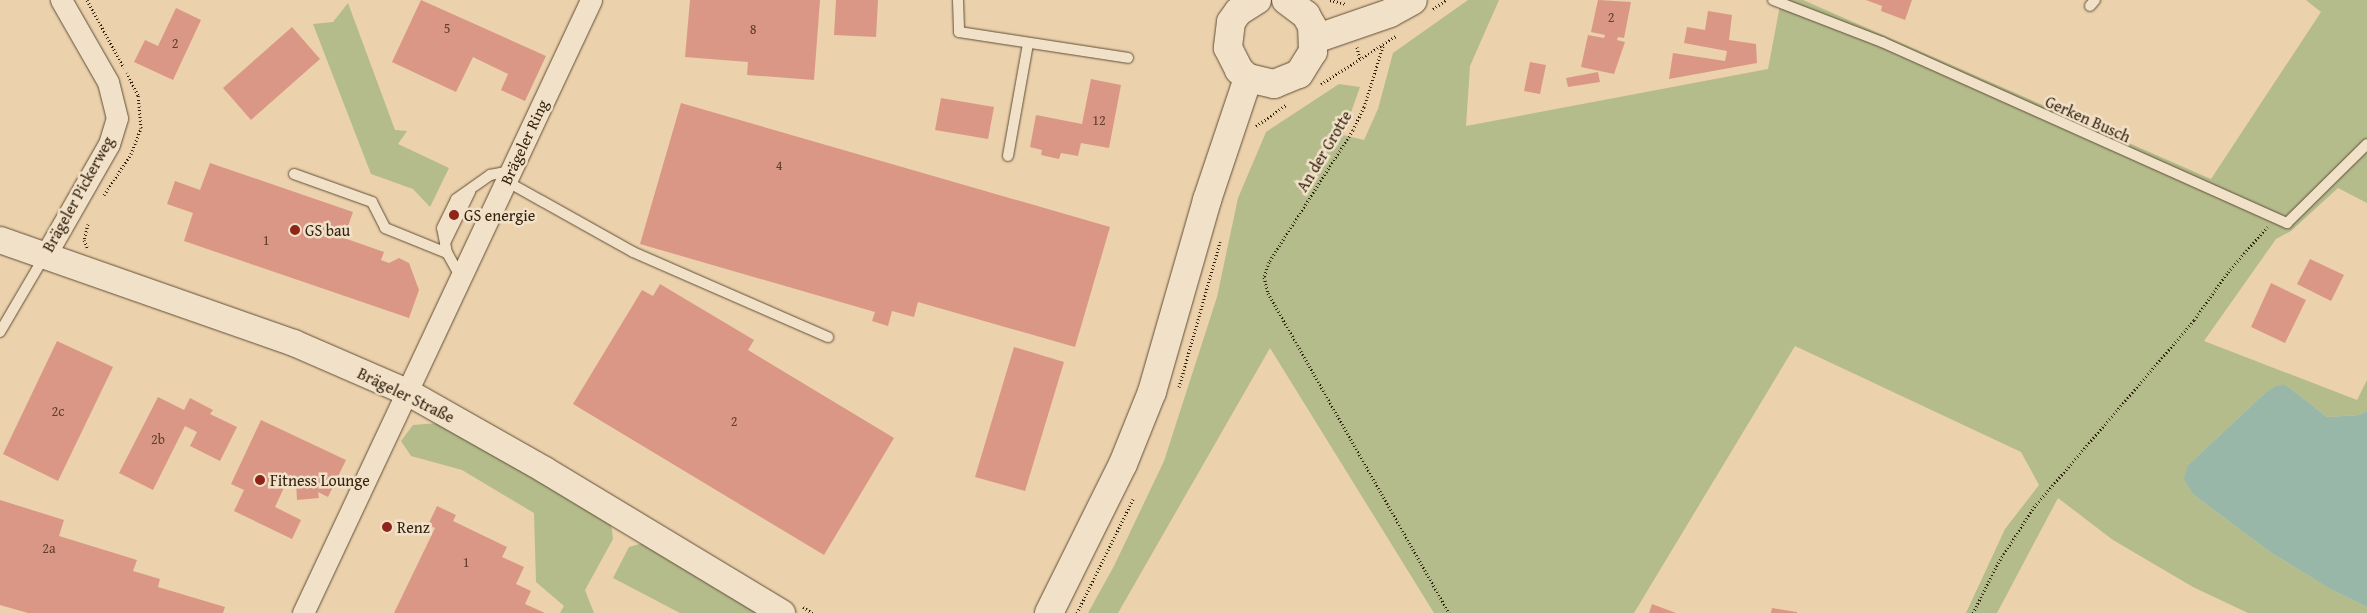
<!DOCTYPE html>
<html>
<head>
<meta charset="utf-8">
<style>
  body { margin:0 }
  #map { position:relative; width:2367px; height:613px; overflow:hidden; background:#ebd1ac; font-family:"Gentium Book Plus",serif }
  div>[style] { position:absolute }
  .green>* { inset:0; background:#b4bc8c }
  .water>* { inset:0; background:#98b7a8 }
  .building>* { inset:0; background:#db9785 }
  .path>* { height:3px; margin-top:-1.5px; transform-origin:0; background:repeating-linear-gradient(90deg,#33220e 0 1px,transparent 0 3.5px) }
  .roads { filter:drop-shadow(0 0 1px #614e36) drop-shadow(0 0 1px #614e36) }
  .service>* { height:10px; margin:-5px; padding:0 5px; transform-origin:5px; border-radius:5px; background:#f2e1c9 }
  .minor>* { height:21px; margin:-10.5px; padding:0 10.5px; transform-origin:10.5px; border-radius:10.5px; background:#f2e1c9 }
  .tertiary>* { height:26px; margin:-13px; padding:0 13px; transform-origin:13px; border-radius:13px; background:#f2e1c9 }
  .secondary>* { height:28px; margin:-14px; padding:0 14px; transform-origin:14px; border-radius:14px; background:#f2e1c9 }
  .dots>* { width:14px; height:14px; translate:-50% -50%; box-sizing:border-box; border:2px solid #f2e1c9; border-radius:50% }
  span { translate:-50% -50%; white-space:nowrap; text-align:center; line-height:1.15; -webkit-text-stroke:5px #f2e1c9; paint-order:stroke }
  .number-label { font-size:14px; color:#5d3f2c }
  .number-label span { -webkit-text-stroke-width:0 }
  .street-label { font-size:16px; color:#33220e }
  .poi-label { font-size:16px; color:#33220e }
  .left { translate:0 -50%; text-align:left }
</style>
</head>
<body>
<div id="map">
  <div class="green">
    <div style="clip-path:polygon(1468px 0,1499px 0,1470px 66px,1466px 126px,1768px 69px,1781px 0,1803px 0,2211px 179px,2321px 12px,2306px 0,2367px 0,2367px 203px,2338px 188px,2291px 231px,2276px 239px,2204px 341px,2357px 400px,2367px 380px,2367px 411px,2359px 415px,2327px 417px,2286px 385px,2264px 394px,2188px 465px,2194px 495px,2270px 552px,2330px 589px,2367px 607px,2367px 613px,2248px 613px,2193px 587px,2113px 540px,2058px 498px,1997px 613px,1966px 613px,2005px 529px,2039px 485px,2021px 452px,1795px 346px,1634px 613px,1434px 613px,1270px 348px,1118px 613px,1088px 613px,1114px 566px,1164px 461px,1217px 297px,1238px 198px,1266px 132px,1339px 84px,1360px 87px,1343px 135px,1364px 140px,1378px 109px,1393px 53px)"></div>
    <div style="clip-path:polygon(348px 3px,395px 130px,407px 131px,398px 144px,449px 168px,430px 207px,413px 189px,371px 174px,313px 24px,333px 22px)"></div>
    <div style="clip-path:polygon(439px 423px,611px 522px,613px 539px,585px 590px,594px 613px,560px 613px,564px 606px,536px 582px,534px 513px,462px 470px,411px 456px,401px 441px,413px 425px)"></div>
    <div style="clip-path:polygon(647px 542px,765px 613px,680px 613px,613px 578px,629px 547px)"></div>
  </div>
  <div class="water">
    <div style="clip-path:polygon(2286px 385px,2327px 417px,2359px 415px,2367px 411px,2367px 607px,2330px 589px,2270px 552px,2194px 495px,2184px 479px,2188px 465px,2264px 394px,2276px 386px)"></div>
  </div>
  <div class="building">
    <div style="clip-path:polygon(421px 0,546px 56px,525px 101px,501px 90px,508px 74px,473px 57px,456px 92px,392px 62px)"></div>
    <div style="clip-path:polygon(690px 0,820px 0,814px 80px,747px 75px,748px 62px,685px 57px)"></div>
    <div style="clip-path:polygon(836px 0,878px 0,876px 37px,834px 35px)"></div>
    <div style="clip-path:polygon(1598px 0,1631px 2px,1624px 38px,1618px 37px,1617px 40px,1625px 42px,1614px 74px,1581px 67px,1588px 35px,1604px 38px,1605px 35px,1591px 32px)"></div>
    <div style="clip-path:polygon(1866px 0,1912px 0,1905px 20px,1881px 11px,1882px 6px)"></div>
    <div style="clip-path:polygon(176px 8px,201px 20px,173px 80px,134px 62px,145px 40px,158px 46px)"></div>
    <div style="clip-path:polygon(1708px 11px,1732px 15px,1729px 40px,1756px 44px,1757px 63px,1669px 79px,1673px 53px,1725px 61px,1727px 51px,1684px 43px,1687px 27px,1705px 30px)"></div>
    <div style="clip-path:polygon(292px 27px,320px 59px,251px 120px,223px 88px)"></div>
    <div style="clip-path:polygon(1530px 62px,1546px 65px,1540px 94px,1524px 91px)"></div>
    <div style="clip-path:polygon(1598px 72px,1600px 82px,1568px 87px,1566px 78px)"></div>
    <div style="clip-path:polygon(1091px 79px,1121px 85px,1109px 148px,1081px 143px,1078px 156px,1061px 153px,1059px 159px,1041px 155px,1042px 150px,1030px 147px,1036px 115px,1082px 124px)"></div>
    <div style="clip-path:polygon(941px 98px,994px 107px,988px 139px,935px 130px)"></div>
    <div style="clip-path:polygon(681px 103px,1110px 227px,1075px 347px,918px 302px,914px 317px,892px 311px,888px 326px,872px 321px,875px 312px,640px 244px)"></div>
    <div style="clip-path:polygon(210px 163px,353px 212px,344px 238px,384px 252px,381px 260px,389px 263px,399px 258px,409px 263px,419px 290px,409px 318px,184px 241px,193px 213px,167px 204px,175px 181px,200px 190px)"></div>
    <div style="clip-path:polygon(2310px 259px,2344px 275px,2331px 301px,2297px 284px)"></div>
    <div style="clip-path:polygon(2271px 283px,2306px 300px,2285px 343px,2251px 327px)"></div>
    <div style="clip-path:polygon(660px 284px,754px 340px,748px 350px,894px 438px,824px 555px,573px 404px,642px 290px,653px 296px)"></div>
    <div style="clip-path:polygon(57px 341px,113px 367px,58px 481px,3px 454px)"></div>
    <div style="clip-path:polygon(1014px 347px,1064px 362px,1025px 491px,975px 477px)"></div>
    <div style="clip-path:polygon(158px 397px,184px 410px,190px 398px,213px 410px,210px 414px,237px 427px,220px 461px,190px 446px,197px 432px,185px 426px,153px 490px,119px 473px)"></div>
    <div style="clip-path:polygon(261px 420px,346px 460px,328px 497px,318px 492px,319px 498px,297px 500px,296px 482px,288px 479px,275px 507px,301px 520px,292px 539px,234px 511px,244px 490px,231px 484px)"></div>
    <div style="clip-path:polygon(0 500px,64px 520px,59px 536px,137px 560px,133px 571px,160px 579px,158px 587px,225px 607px,223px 613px,28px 613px,0 605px)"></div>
    <div style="clip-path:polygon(437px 506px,456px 515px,453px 521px,507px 547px,502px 557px,524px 567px,516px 584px,531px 591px,525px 604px,545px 613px,394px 613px,435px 528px,428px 525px)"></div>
    <div style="clip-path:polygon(1652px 604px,1676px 613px,1649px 613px)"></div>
    <div style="clip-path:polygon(1772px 608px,1797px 612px,1797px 613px,1771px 613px)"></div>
  </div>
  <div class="path">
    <div style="left:87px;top:0;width:77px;rotate:61.4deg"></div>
    <div style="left:1330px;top:0;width:16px;rotate:14deg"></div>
    <div style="left:1433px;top:9px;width:16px;rotate:-35deg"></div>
    <div style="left:1383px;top:46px;width:64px;rotate:107.3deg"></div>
    <div style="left:1364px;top:107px;width:25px;rotate:116deg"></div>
    <div style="left:1353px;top:130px;width:156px;rotate:122.5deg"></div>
    <div style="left:1269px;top:262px;width:16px;rotate:108deg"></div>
    <div style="left:1264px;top:277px;width:16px;rotate:76deg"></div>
    <div style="left:1268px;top:293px;width:368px;rotate:60.5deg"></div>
    <div style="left:1357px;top:47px;width:13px;rotate:77deg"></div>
    <div style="left:1321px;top:84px;width:89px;rotate:-32.6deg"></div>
    <div style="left:1256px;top:126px;width:37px;rotate:-35deg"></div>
    <div style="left:104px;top:195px;width:49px;rotate:-56.6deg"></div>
    <div style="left:131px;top:154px;width:28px;rotate:-69deg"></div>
    <div style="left:141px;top:128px;width:33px;rotate:-95deg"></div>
    <div style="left:138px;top:95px;width:25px;rotate:-117deg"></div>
    <div style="left:88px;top:224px;width:16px;rotate:104deg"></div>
    <div style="left:84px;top:240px;width:10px;rotate:66deg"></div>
    <div style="left:1179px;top:387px;width:151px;rotate:-74.2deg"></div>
    <div style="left:803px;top:607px;width:12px;rotate:31deg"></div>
    <div style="left:1077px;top:613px;width:127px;rotate:-63.8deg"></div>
    <div style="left:1973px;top:613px;width:56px;rotate:-63.4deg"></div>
    <div style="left:1998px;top:563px;width:67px;rotate:-57.3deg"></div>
    <div style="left:2034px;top:507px;width:246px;rotate:-49.4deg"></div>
    <div style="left:2194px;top:320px;width:59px;rotate:-54.7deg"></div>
    <div style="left:2228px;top:272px;width:60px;rotate:-49.1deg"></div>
  </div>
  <div class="roads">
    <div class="service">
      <div style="left:958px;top:0;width:32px;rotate:88deg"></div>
      <div style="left:959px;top:32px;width:171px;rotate:8.7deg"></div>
      <div style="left:1773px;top:0;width:117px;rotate:21.1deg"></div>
      <div style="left:1882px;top:42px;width:444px;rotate:24.1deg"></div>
      <div style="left:2287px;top:223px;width:112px;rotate:-44.6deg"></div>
      <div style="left:2090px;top:6px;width:8px;rotate:-50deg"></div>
      <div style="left:1008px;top:156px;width:114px;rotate:-79.9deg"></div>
      <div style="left:294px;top:174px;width:83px;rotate:19.7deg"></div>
      <div style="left:372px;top:202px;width:29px;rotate:63deg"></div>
      <div style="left:385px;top:228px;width:67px;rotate:22deg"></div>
      <div style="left:506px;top:181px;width:145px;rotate:29.2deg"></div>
      <div style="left:633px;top:252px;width:213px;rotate:23.6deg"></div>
      <div style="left:445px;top:243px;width:57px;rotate:-63.9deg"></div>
      <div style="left:460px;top:276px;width:26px;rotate:-119deg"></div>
      <div style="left:447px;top:253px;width:25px;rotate:-101deg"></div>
      <div style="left:442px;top:228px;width:32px;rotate:-64deg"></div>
      <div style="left:456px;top:199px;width:42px;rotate:-35.2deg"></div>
      <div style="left:490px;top:175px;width:20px;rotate:-11deg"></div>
      <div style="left:0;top:332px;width:87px;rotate:-59.6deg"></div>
    </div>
    <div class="minor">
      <div style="left:45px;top:256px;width:129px;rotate:-60.3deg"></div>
      <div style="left:109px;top:144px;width:27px;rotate:-73deg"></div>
      <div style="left:117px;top:118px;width:37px;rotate:-104deg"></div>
      <div style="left:108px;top:82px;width:95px;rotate:-119.8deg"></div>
      <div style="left:303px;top:613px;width:677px;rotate:-64.83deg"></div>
    </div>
    <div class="tertiary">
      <div style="left:0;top:240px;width:312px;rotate:19.3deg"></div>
      <div style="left:294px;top:343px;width:125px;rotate:23.5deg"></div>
      <div style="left:409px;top:393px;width:156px;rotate:29.5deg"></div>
      <div style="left:545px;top:470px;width:277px;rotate:31.1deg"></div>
    </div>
    <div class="secondary">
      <div style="left:1257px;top:0;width:22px;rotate:148deg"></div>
      <div style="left:1238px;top:12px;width:12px;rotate:125deg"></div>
      <div style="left:1231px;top:22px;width:26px;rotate:97deg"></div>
      <div style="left:1228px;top:48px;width:25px;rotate:63deg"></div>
      <div style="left:1239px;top:70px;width:12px;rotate:42deg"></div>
      <div style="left:1248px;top:78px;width:27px;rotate:13deg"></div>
      <div style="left:1274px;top:84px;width:27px;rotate:-22deg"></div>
      <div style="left:1299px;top:74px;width:26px;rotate:-58deg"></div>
      <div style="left:1313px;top:52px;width:26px;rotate:-92deg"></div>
      <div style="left:1312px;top:26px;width:13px;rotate:-119deg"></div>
      <div style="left:1306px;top:15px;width:25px;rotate:-143deg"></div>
      <div style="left:1315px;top:39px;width:79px;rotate:-19.1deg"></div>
      <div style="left:1390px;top:13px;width:26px;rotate:-29deg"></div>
      <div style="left:1049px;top:613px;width:166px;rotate:-63.6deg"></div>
      <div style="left:1123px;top:464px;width:78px;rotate:-68.1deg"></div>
      <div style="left:1152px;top:392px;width:200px;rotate:-74deg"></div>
      <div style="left:1207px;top:200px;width:129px;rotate:-71.4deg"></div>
    </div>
  </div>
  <div class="dots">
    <div style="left:454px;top:215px;background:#8f2418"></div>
    <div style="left:295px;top:230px;background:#8f2418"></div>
    <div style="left:260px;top:480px;background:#8f2418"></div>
    <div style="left:387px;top:527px;background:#8f2418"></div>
  </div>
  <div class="number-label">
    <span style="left:1611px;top:17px">2</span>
    <span style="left:447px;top:28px">5</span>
    <span style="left:753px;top:29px">8</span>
    <span style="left:175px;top:43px">2</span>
    <span style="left:1099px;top:120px">12</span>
    <span style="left:779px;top:165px">4</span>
    <span style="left:266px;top:240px">1</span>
    <span style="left:58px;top:411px">2c</span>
    <span style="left:734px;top:421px">2</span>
    <span style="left:158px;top:439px">2b</span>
    <span style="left:49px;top:548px">2a</span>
    <span style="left:466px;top:562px">1</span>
  </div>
  <div class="street-label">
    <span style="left:2088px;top:119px;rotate:24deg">Gerken Busch</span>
    <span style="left:524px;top:142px;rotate:-65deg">Brägeler Ring</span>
    <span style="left:1324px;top:151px;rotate:-59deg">An der Grotte</span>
    <span style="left:78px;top:194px;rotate:-61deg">Brägeler Pickerweg</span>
    <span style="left:406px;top:395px;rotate:26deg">Brägeler Straße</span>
  </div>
  <div class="poi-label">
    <span class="left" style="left:464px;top:215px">GS energie</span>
    <span class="left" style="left:305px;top:230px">GS bau</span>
    <span class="left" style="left:270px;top:480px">Fitness Lounge</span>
    <span class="left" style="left:397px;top:527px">Renz</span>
  </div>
</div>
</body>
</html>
